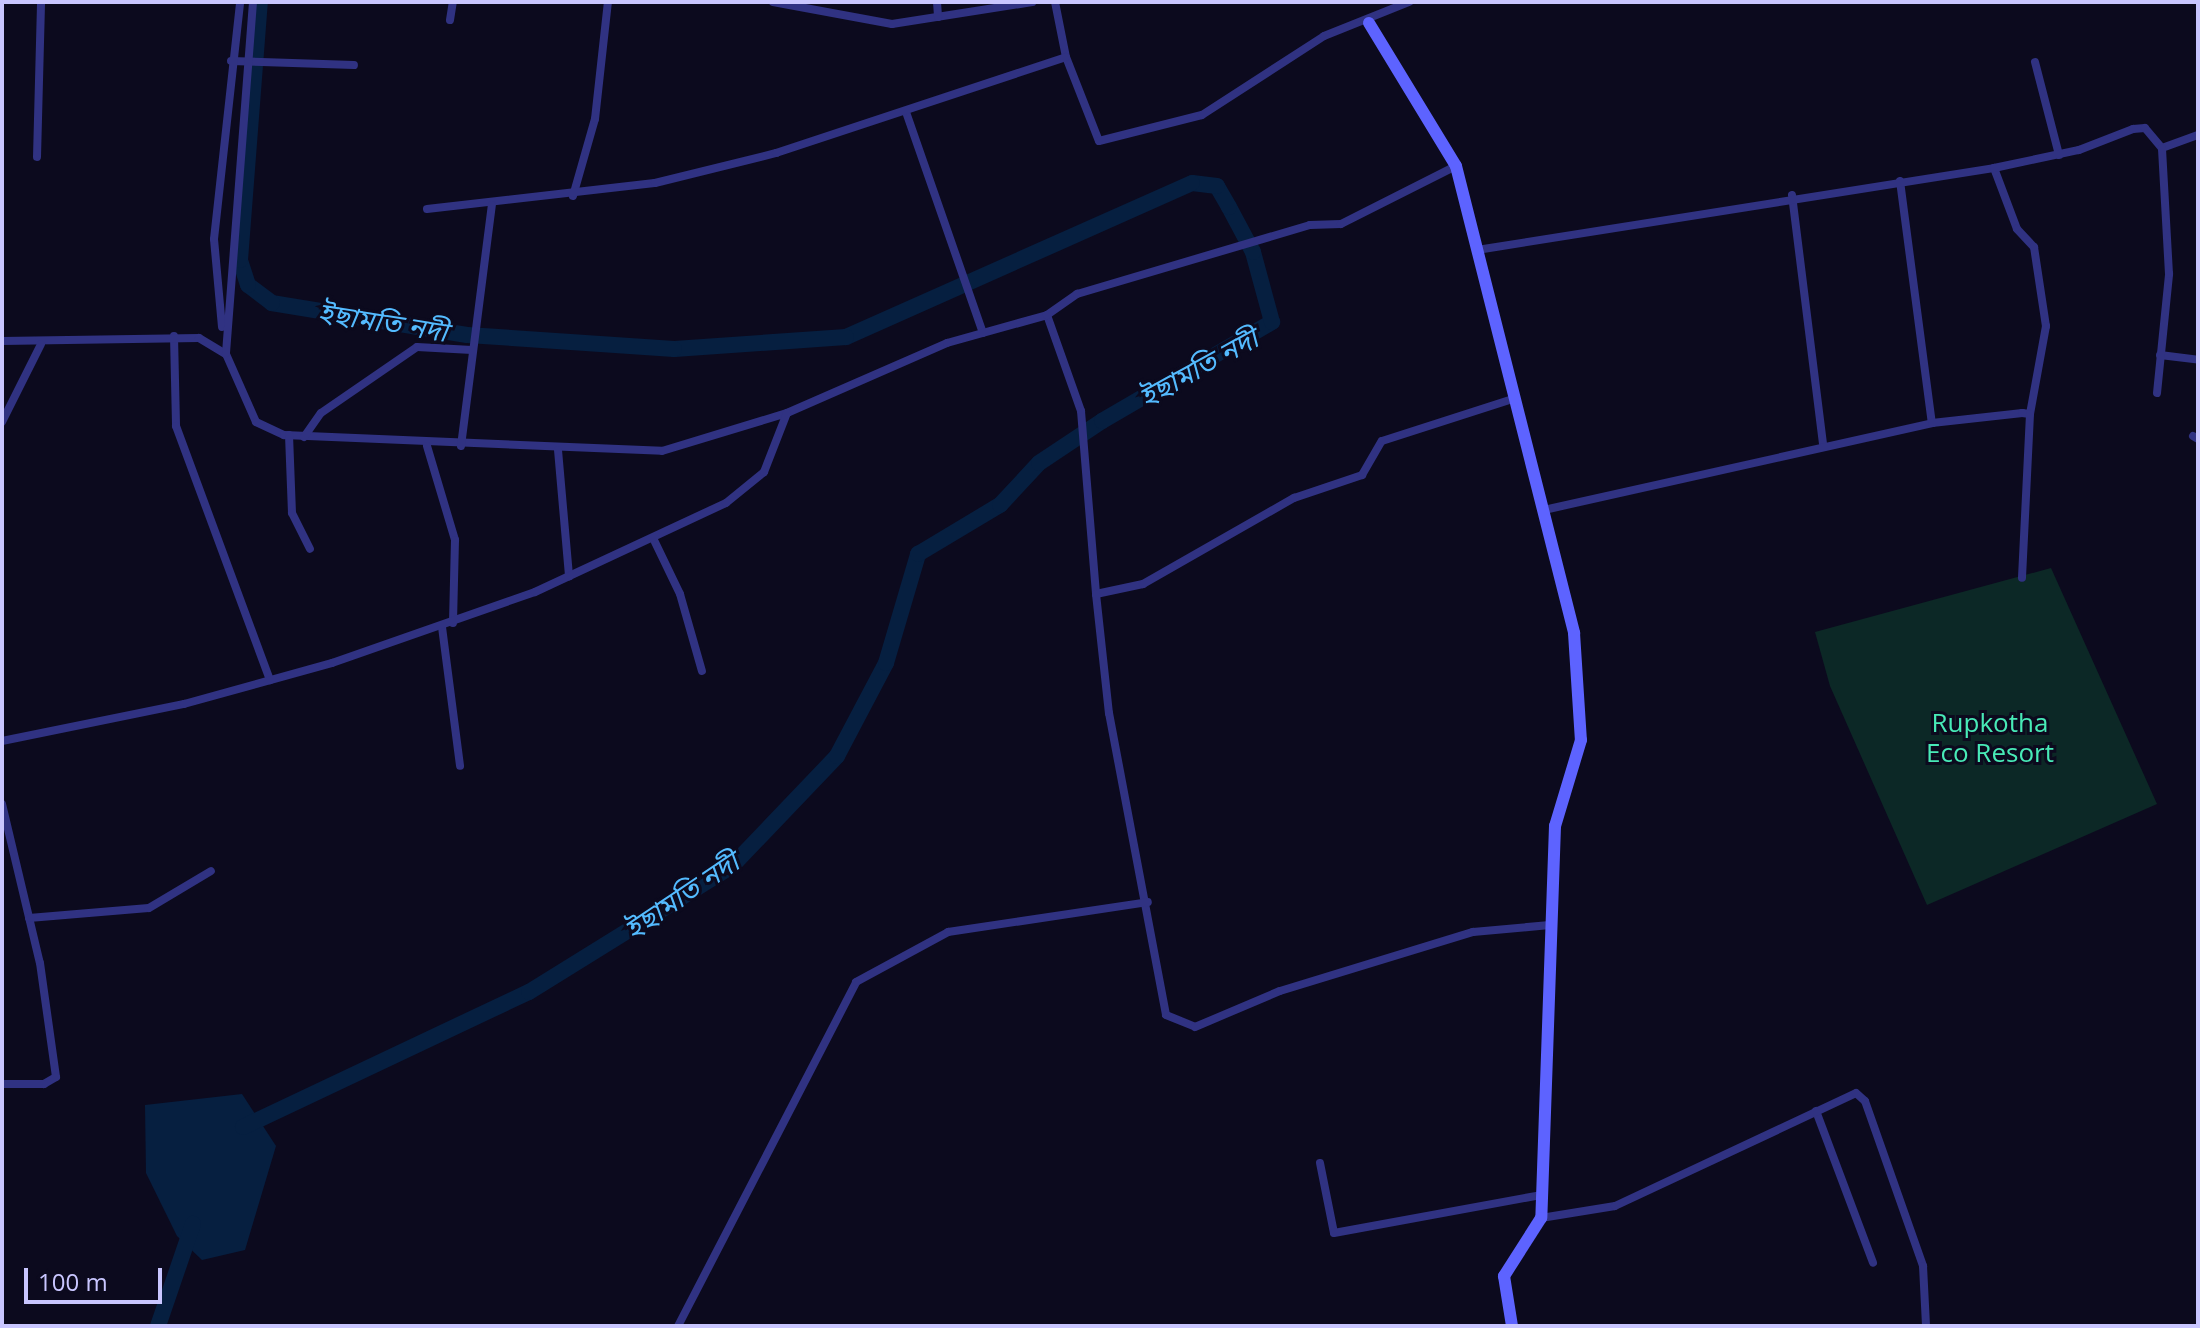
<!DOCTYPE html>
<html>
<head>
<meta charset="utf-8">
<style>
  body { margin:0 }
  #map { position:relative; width:2200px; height:1328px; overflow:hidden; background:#0c0a1e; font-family:"Open Sans","Noto Sans Bengali",sans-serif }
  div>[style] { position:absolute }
  .green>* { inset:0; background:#0c2826 }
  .water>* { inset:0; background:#061f40 }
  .river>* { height:16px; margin:-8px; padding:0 8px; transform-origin:8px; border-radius:8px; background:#061f40 }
  .street>* { height:8px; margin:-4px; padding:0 4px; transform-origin:4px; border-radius:4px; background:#303282 }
  .secondary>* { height:12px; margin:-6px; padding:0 6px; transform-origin:6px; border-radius:6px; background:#5d63ff }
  span { translate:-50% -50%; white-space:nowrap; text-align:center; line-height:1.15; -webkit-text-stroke:6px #0c0a1e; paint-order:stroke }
  .park-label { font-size:26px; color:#48eab7 }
  .water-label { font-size:28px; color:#54bbff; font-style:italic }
  .frame { position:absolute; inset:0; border:4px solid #c9c6ff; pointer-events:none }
  .scale { position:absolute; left:24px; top:1268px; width:138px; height:36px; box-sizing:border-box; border:4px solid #c9c6ff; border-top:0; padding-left:10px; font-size:24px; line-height:28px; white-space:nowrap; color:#c9c6ff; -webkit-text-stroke:6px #0c0a1e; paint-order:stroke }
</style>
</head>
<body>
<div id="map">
  <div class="green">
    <div style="clip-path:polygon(2051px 568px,2157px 804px,1927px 905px,1830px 686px,1815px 632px)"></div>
  </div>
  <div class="water">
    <div style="clip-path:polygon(242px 1094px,276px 1146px,245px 1250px,202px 1260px,177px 1236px,146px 1173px,145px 1105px)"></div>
  </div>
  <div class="river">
    <div style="left:243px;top:1127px;width:316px;rotate:-25.3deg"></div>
    <div style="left:529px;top:992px;width:239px;rotate:-31.8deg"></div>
    <div style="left:732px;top:866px;width:152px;rotate:-46.3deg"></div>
    <div style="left:837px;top:756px;width:105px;rotate:-62.2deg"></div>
    <div style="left:886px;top:663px;width:114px;rotate:-73.6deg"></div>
    <div style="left:918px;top:554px;width:96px;rotate:-30.9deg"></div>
    <div style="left:1000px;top:505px;width:57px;rotate:-47.1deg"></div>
    <div style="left:1039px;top:463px;width:76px;rotate:-33.7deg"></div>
    <div style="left:1102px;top:421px;width:197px;rotate:-30.2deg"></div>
    <div style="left:1272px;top:322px;width:73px;rotate:-105.2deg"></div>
    <div style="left:1253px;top:252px;width:51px;rotate:-118.1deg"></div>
    <div style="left:1229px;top:207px;width:24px;rotate:-120deg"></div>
    <div style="left:1217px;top:186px;width:25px;rotate:-173deg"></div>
    <div style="left:1192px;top:183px;width:379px;rotate:156deg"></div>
    <div style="left:846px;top:337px;width:172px;rotate:176deg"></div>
    <div style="left:674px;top:349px;width:207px;rotate:-176.1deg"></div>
    <div style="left:467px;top:335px;width:198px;rotate:-170.7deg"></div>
    <div style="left:272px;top:303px;width:30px;rotate:-143deg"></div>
    <div style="left:248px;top:285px;width:26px;rotate:-108deg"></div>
    <div style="left:240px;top:260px;width:259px;rotate:-85.6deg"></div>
    <div style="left:158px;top:1326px;width:108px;rotate:-71.1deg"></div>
  </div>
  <div class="street">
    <div style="left:773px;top:2px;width:121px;rotate:10.5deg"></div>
    <div style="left:892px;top:24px;width:142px;rotate:-8.9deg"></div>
    <div style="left:937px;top:2px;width:15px;rotate:86deg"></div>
    <div style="left:1055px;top:2px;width:56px;rotate:78.7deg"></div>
    <div style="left:1066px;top:57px;width:90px;rotate:68.6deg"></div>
    <div style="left:1099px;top:141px;width:106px;rotate:-14.2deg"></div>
    <div style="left:1202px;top:115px;width:145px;rotate:-32.9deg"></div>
    <div style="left:1324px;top:36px;width:92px;rotate:-21.8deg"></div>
    <div style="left:450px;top:20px;width:18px;rotate:-81deg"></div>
    <div style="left:231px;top:61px;width:123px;rotate:1.9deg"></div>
    <div style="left:2035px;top:62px;width:96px;rotate:75.5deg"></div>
    <div style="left:906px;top:112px;width:234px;rotate:70.8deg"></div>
    <div style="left:37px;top:157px;width:155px;rotate:-88.5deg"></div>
    <div style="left:1994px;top:168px;width:65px;rotate:69.3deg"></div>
    <div style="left:2017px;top:229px;width:25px;rotate:47deg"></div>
    <div style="left:2034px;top:247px;width:80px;rotate:81.4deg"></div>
    <div style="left:2046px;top:326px;width:89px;rotate:100.3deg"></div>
    <div style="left:1900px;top:181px;width:244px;rotate:82.5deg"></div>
    <div style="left:1792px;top:195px;width:252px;rotate:82.9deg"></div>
    <div style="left:573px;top:196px;width:80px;rotate:-74.1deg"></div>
    <div style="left:595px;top:119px;width:118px;rotate:-83.7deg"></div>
    <div style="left:427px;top:209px;width:229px;rotate:-6.5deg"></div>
    <div style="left:655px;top:183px;width:125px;rotate:-13.9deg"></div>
    <div style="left:776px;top:153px;width:305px;rotate:-18.3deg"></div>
    <div style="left:1477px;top:250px;width:523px;rotate:-9.01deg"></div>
    <div style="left:1994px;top:168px;width:87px;rotate:-12deg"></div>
    <div style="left:2079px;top:150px;width:58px;rotate:-21.3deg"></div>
    <div style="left:2133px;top:129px;width:12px;rotate:-5deg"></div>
    <div style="left:2145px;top:128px;width:26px;rotate:50deg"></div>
    <div style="left:2162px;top:148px;width:38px;rotate:-20deg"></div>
    <div style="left:1047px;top:315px;width:102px;rotate:70.5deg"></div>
    <div style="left:1081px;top:411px;width:184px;rotate:85.3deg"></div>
    <div style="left:1096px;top:594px;width:48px;rotate:-12deg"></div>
    <div style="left:1143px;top:584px;width:174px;rotate:-29.7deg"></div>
    <div style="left:1294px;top:498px;width:72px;rotate:-18.7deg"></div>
    <div style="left:1362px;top:475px;width:39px;rotate:-60deg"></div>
    <div style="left:1382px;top:441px;width:138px;rotate:-17.8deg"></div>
    <div style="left:222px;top:327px;width:88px;rotate:-95.2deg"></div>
    <div style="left:214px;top:239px;width:238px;rotate:-83.7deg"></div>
    <div style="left:174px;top:336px;width:90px;rotate:88.7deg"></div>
    <div style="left:176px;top:426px;width:271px;rotate:69.7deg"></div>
    <div style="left:2px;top:341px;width:197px;rotate:-0.9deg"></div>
    <div style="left:199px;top:338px;width:31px;rotate:31deg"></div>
    <div style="left:226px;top:354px;width:74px;rotate:66.2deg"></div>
    <div style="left:256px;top:422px;width:31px;rotate:25deg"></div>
    <div style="left:284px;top:435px;width:378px;rotate:2.4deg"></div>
    <div style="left:662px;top:451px;width:131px;rotate:-16.9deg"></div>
    <div style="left:787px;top:413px;width:175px;rotate:-23.6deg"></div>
    <div style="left:947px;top:343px;width:104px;rotate:-15.6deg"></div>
    <div style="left:1047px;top:315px;width:37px;rotate:-35deg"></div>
    <div style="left:1077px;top:294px;width:243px;rotate:-16.5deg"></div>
    <div style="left:1310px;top:225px;width:31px;rotate:-2deg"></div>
    <div style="left:1341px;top:224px;width:129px;rotate:-26.8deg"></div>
    <div style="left:226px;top:353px;width:352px;rotate:-85.6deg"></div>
    <div style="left:2160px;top:355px;width:38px;rotate:7deg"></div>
    <div style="left:2157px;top:393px;width:120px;rotate:-84.2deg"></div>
    <div style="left:2169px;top:274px;width:126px;rotate:-93.2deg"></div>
    <div style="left:2px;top:422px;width:87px;rotate:-63.4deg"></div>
    <div style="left:289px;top:435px;width:78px;rotate:87.8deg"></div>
    <div style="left:292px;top:513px;width:40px;rotate:63.4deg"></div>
    <div style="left:2193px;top:436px;width:6px;rotate:31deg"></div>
    <div style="left:304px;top:437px;width:29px;rotate:-55deg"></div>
    <div style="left:321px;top:413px;width:116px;rotate:-34.5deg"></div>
    <div style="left:417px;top:347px;width:55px;rotate:3.1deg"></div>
    <div style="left:427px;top:446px;width:98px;rotate:73.4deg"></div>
    <div style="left:455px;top:540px;width:83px;rotate:91.4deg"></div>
    <div style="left:461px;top:446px;width:243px;rotate:-82.7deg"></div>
    <div style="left:558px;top:450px;width:127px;rotate:85deg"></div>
    <div style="left:1544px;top:510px;width:398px;rotate:-12.6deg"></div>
    <div style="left:1932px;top:423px;width:91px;rotate:-6.3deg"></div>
    <div style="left:2022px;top:413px;width:8px;rotate:7deg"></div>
    <div style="left:2030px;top:414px;width:164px;rotate:92.8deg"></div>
    <div style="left:654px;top:540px;width:60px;rotate:64.3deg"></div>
    <div style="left:680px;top:594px;width:80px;rotate:74.1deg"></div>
    <div style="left:1096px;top:594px;width:120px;rotate:83.8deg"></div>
    <div style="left:1109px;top:713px;width:307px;rotate:79.3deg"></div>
    <div style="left:1166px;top:1015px;width:31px;rotate:22deg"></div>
    <div style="left:1195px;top:1027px;width:92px;rotate:-23deg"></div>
    <div style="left:1280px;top:991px;width:202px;rotate:-17deg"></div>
    <div style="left:1473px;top:932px;width:77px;rotate:-5.2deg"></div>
    <div style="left:442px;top:627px;width:140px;rotate:82.6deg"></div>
    <div style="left:2px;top:741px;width:186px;rotate:-11.5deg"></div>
    <div style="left:184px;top:704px;width:154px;rotate:-15.5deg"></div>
    <div style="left:332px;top:663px;width:215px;rotate:-19.3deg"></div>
    <div style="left:535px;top:592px;width:211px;rotate:-25deg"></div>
    <div style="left:726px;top:503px;width:49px;rotate:-39.2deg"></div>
    <div style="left:764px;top:472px;width:63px;rotate:-68.7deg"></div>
    <div style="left:2px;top:804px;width:163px;rotate:76.6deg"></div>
    <div style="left:40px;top:963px;width:115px;rotate:82deg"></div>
    <div style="left:56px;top:1077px;width:14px;rotate:150deg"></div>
    <div style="left:44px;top:1084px;width:42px;rotate:180deg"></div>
    <div style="left:29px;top:918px;width:120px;rotate:-4.8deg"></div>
    <div style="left:149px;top:908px;width:72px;rotate:-30.8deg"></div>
    <div style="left:1816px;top:1111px;width:162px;rotate:69.4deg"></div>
    <div style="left:1320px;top:1163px;width:71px;rotate:78.7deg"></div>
    <div style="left:1334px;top:1233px;width:210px;rotate:-10.4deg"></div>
    <div style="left:1541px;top:1218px;width:75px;rotate:-9.2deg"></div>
    <div style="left:1615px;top:1206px;width:266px;rotate:-25.1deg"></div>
    <div style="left:1856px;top:1093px;width:12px;rotate:42deg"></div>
    <div style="left:1865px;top:1101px;width:175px;rotate:70.6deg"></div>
    <div style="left:1923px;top:1266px;width:60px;rotate:87.1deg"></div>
    <div style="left:678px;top:1326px;width:387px;rotate:-62.6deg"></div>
    <div style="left:856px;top:982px;width:105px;rotate:-28.5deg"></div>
    <div style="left:948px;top:932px;width:202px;rotate:-8.5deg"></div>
  </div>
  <div class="secondary">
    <div style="left:1369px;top:23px;width:167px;rotate:58.7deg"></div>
    <div style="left:1456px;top:166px;width:482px;rotate:75.8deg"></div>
    <div style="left:1574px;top:633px;width:107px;rotate:86.3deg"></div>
    <div style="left:1581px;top:740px;width:90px;rotate:106.8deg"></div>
    <div style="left:1555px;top:826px;width:392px;rotate:92deg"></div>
    <div style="left:1541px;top:1218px;width:69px;rotate:122.5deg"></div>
    <div style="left:1504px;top:1276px;width:51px;rotate:80.9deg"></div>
  </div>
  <div class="park-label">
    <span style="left:1990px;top:738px">Rupkotha<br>Eco Resort</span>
  </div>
  <div class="water-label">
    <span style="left:383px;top:321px;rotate:9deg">ইছামতি নদী</span>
    <span style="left:1198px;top:367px;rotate:-29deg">ইছামতি নদী</span>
    <span style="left:681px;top:895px;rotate:-34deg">ইছামতি নদী</span>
  </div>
  <div class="frame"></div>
  <div class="scale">100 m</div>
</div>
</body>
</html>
